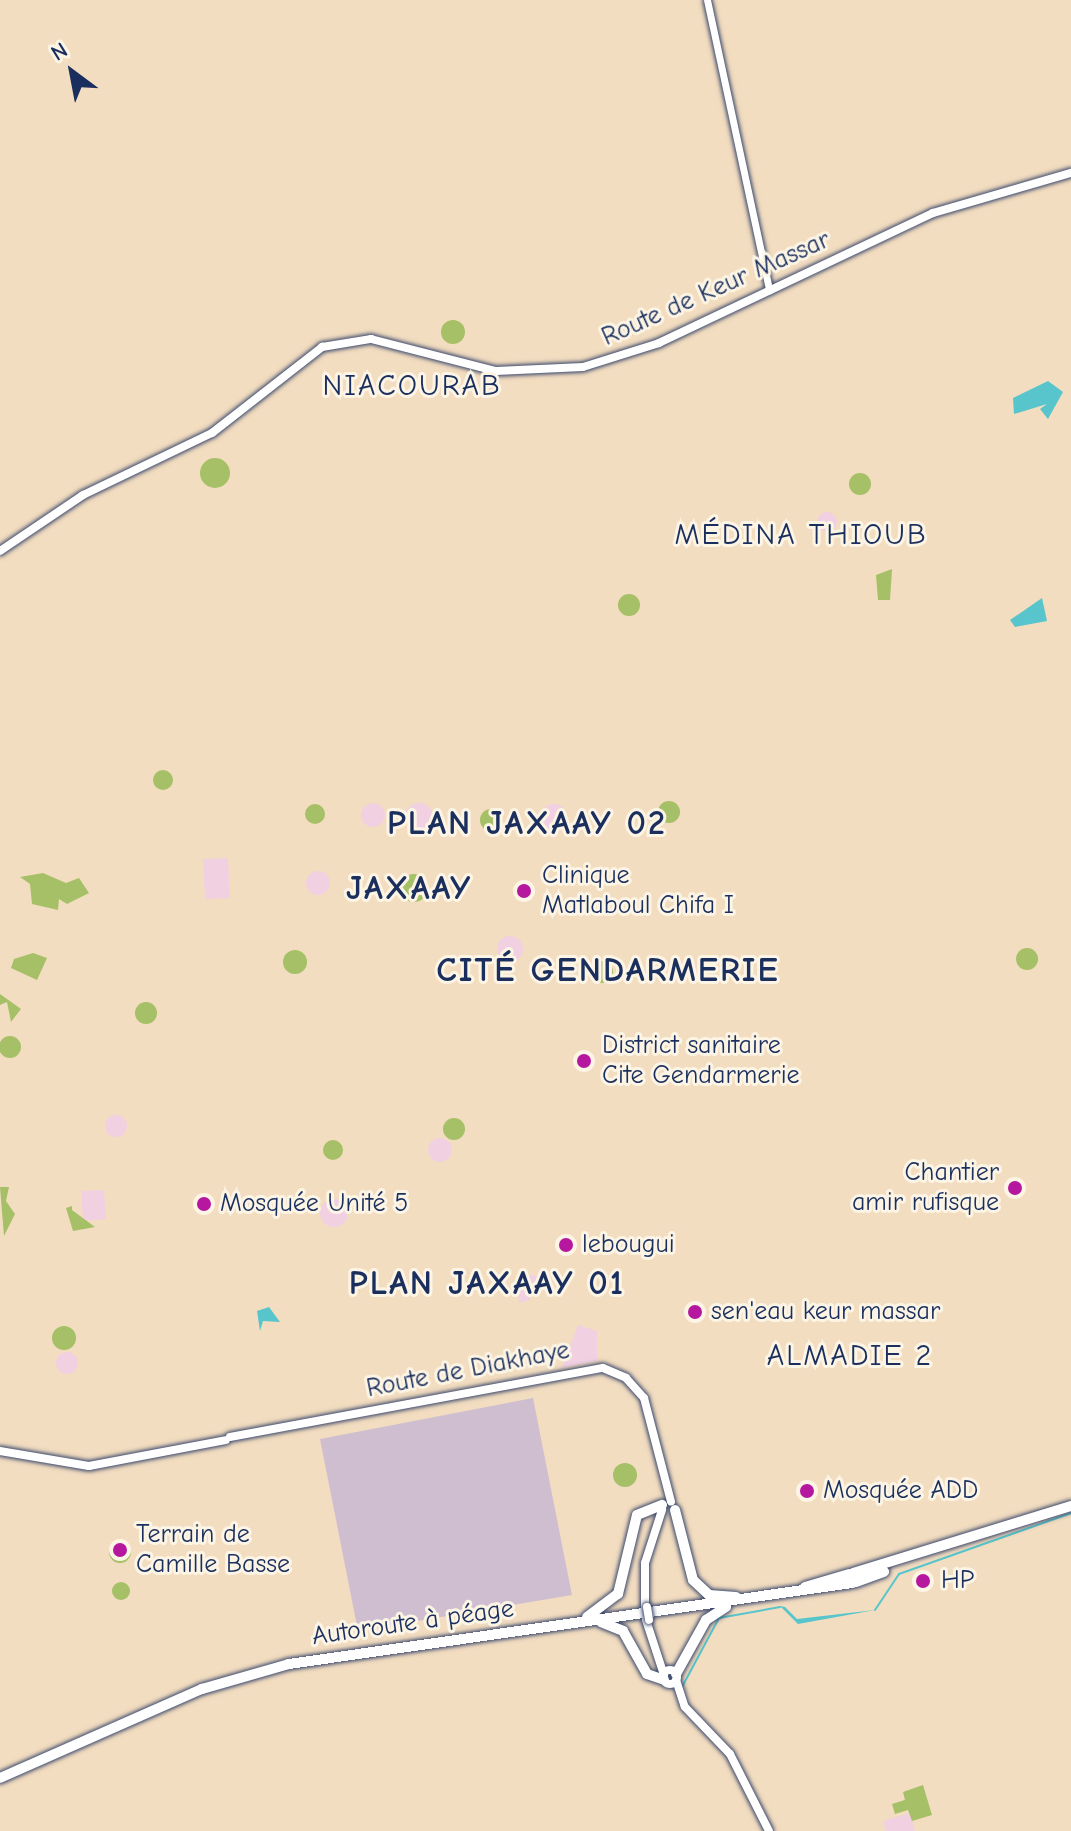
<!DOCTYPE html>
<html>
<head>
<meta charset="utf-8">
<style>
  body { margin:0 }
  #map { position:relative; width:1071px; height:1831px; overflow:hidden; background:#f3ddc0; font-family:"Comic Neue",sans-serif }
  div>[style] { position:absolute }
  .built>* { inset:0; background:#f1d0e2 }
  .round { border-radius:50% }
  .industrial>* { inset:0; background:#cebed0 }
  .green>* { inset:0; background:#a5c066 }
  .water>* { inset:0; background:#57c5cb }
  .stream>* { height:2px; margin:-1px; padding:0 1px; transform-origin:1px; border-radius:1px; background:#57c5cb }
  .roads { filter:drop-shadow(0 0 2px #3b496d) drop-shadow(0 0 2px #3b496d) }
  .secondary>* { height:7px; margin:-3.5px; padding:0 3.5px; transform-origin:3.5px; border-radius:3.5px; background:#fff }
  .primary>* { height:8px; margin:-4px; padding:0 4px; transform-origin:4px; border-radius:4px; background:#fff }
  .primary>.ring { margin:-4px; padding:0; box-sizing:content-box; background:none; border:8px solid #fff; border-radius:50% }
  .highway>* { height:10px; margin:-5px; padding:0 5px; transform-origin:5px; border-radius:5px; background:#fff }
  .bridges { filter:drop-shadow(0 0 2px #3b496d) drop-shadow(0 0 2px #3b496d) }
  .primary-bridge>* { height:8px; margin:-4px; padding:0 4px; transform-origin:4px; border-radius:4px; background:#fff }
  .dots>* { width:22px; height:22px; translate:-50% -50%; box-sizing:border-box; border:4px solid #fcf5e5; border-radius:50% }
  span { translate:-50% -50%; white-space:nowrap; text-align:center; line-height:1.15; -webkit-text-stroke:6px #fcf5e5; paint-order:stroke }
  .street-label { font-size:26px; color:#1b2f5e }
  .poi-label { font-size:26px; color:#1b2f5e }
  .left { translate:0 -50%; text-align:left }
  .right { translate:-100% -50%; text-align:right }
  .quarter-label { font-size:30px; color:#1b2f5e; letter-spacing:2px }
  .district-label { font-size:34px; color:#1b2f5e; font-weight:700; letter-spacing:2px }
  .north { position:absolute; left:32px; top:32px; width:80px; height:80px; -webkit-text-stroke:6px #fcf5e5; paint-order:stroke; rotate:328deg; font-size:22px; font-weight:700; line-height:32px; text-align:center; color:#1b2f5e }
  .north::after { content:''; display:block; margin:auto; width:28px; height:36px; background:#1b2f5e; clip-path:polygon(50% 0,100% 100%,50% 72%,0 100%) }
</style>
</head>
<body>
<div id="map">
  <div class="built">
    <div class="round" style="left:817px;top:512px;width:20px;height:20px"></div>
    <div class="round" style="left:405px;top:803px;width:28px;height:28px"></div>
    <div class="round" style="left:361px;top:803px;width:24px;height:24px"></div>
    <div class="round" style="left:541px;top:804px;width:26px;height:26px"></div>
    <div style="clip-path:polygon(228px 858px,230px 898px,205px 899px,203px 859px)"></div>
    <div class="round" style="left:306px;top:871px;width:24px;height:24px"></div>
    <div class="round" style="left:497px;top:936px;width:26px;height:26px"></div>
    <div class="round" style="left:105px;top:1115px;width:22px;height:22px"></div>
    <div class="round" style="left:428px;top:1138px;width:24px;height:24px"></div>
    <div style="clip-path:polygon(104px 1190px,106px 1219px,83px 1221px,81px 1191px)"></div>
    <div class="round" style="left:320px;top:1199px;width:28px;height:28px"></div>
    <div style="clip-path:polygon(539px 1275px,529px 1300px,519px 1303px,518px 1276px)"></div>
    <div style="clip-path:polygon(578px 1325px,597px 1331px,597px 1361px,562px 1368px)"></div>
    <div class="round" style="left:56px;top:1352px;width:22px;height:22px"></div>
    <div style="clip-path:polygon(910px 1813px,915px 1831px,886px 1831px,883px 1821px)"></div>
  </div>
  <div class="industrial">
    <div style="clip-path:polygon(533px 1398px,572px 1595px,358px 1631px,320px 1439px)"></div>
  </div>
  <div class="green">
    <div class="round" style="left:441px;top:320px;width:24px;height:24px"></div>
    <div class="round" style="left:200px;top:458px;width:30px;height:30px"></div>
    <div class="round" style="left:849px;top:473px;width:22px;height:22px"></div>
    <div style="clip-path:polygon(892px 569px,890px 600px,878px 600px,876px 575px)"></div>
    <div class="round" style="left:618px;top:594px;width:22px;height:22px"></div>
    <div class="round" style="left:153px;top:770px;width:20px;height:20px"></div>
    <div class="round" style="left:658px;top:801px;width:22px;height:22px"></div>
    <div class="round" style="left:305px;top:804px;width:20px;height:20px"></div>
    <div class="round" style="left:480px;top:809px;width:22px;height:22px"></div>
    <div style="clip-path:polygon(43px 873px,66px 883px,79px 878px,89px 893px,67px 904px,59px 899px,58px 910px,32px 904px,30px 884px,20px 877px)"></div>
    <div class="round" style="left:400px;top:874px;width:28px;height:28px"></div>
    <div class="round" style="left:1016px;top:948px;width:22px;height:22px"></div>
    <div class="round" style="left:283px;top:950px;width:24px;height:24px"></div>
    <div style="clip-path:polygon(33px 953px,47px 958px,37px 980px,11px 968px,14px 959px)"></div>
    <div class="round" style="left:591px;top:961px;width:22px;height:22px"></div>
    <div style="clip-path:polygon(0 994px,21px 1009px,11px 1022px,7px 1002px,0 1005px)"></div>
    <div class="round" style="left:135px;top:1002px;width:22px;height:22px"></div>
    <div class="round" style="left:-1px;top:1036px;width:22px;height:22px"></div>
    <div class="round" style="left:443px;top:1118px;width:22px;height:22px"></div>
    <div class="round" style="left:323px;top:1140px;width:20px;height:20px"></div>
    <div style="clip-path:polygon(0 1187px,9px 1187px,6px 1201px,15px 1214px,4px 1236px)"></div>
    <div style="clip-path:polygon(72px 1206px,72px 1210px,95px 1227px,73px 1231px,66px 1208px)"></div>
    <div class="round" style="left:556px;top:1235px;width:20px;height:20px"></div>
    <div class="round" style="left:52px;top:1326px;width:24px;height:24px"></div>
    <div class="round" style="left:613px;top:1463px;width:24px;height:24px"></div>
    <div class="round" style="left:109px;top:1541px;width:22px;height:22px"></div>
    <div class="round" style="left:112px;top:1582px;width:18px;height:18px"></div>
    <div style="clip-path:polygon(923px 1785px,932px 1815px,912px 1821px,908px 1810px,895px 1814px,892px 1804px,905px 1800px,903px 1792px)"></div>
  </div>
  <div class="water">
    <div style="clip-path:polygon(1048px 381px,1063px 392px,1048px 419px,1040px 409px,1047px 404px,1014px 414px,1013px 398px)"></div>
    <div style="clip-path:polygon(1042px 598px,1047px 621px,1015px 627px,1010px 620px)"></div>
    <div style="clip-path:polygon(269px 1307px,280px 1322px,263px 1321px,260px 1331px,257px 1311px)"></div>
    <div style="clip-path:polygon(780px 1606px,785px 1607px,797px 1619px,875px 1610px,798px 1624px)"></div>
  </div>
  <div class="stream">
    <div style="left:875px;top:1610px;width:43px;rotate:-56.3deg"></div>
    <div style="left:899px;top:1574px;width:182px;rotate:-19.5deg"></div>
    <div style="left:682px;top:1687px;width:78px;rotate:-61.8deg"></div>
    <div style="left:719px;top:1618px;width:62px;rotate:-10.2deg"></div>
  </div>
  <div class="roads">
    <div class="secondary">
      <div style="left:707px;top:0;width:297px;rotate:77.9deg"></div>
    </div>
    <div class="primary">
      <div style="left:0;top:551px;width:100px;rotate:-34deg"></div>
      <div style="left:83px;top:495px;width:143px;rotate:-25.7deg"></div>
      <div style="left:212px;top:433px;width:140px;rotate:-38deg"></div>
      <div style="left:322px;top:347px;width:50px;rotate:-9.3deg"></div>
      <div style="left:371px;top:339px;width:129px;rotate:14.4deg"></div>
      <div style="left:496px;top:371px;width:87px;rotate:-2.6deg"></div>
      <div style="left:583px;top:367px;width:80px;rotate:-17.5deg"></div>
      <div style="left:659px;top:343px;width:303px;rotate:-25.4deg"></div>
      <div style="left:933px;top:213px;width:144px;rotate:-16.2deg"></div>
      <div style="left:230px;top:1437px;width:379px;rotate:-10.5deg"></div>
      <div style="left:603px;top:1368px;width:25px;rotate:23deg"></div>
      <div style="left:626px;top:1378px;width:27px;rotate:48deg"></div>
      <div style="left:644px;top:1398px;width:107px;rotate:75.4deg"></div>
      <div style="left:0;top:1451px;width:90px;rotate:9.6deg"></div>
      <div style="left:89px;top:1466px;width:139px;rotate:-10.7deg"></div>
      <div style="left:645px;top:1607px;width:44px;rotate:-90deg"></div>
      <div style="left:645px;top:1563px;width:56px;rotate:-72.2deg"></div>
      <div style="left:646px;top:1620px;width:58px;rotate:71.9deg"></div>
      <div class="ring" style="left:663px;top:1670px;width:6px;height:6px"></div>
      <div style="left:676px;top:1680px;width:28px;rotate:72deg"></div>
      <div style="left:685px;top:1707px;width:65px;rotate:46.2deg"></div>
      <div style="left:730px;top:1754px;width:86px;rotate:63.1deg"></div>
    </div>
    <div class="highway">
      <div style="left:675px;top:1510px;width:72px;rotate:75.6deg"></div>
      <div style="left:693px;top:1580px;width:22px;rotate:43deg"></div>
      <div style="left:709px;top:1595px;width:27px;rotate:4deg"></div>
      <div style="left:853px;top:1573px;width:228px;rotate:-17.1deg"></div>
      <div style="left:856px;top:1582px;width:30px;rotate:-20deg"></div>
      <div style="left:805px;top:1587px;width:46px;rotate:-16.5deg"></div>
      <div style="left:587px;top:1617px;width:39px;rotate:-37deg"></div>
      <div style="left:618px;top:1594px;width:81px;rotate:-76.5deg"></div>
      <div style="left:637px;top:1515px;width:27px;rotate:-22deg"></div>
      <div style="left:601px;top:1622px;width:24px;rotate:22deg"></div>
      <div style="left:623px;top:1631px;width:49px;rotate:60.8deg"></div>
      <div style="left:647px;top:1674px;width:18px;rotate:19deg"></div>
      <div style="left:676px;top:1674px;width:62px;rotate:-60.9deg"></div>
      <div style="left:706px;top:1620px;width:24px;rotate:-33deg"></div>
      <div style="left:0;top:1778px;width:221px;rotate:-23.8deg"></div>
      <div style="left:202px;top:1689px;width:91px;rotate:-16deg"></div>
      <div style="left:289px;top:1664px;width:569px;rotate:-8.19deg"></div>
    </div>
  </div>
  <div class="bridges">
    <div class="primary-bridge">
      <div style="left:647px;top:1607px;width:13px;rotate:81deg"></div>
    </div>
  </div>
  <div class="dots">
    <div style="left:524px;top:891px;background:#b5179e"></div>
    <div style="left:584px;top:1061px;background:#b5179e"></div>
    <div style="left:1015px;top:1188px;background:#b5179e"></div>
    <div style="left:204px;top:1204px;background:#b5179e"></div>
    <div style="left:566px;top:1245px;background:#b5179e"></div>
    <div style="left:695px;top:1312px;background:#b5179e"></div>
    <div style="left:807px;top:1491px;background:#b5179e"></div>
    <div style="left:120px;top:1550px;background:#b5179e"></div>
    <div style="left:923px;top:1581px;background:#b5179e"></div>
  </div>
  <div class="street-label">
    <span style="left:716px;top:289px;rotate:-24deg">Route de Keur Massar</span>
    <span style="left:468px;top:1370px;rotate:-11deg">Route de Diakhaye</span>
    <span style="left:413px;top:1623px;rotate:-8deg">Autoroute à péage</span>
  </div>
  <div class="poi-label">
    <span class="left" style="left:542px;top:891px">Clinique<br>Matlaboul Chifa I</span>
    <span class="left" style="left:602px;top:1061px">District sanitaire<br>Cite Gendarmerie</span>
    <span class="right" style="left:999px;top:1188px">Chantier<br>amir rufisque</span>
    <span class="left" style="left:220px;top:1204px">Mosquée Unité 5</span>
    <span class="left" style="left:582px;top:1245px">lebougui</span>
    <span class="left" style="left:711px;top:1312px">sen'eau keur massar</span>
    <span class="left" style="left:823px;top:1491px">Mosquée ADD</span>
    <span class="left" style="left:136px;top:1550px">Terrain de<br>Camille Basse</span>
    <span class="left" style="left:941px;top:1581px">HP</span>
  </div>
  <div class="quarter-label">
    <span style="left:412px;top:386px">NIACOURAB</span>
    <span style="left:801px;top:535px">MÉDINA THIOUB</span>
    <span style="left:850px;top:1356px">ALMADIE 2</span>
  </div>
  <div class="district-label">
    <span style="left:527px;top:824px">PLAN JAXAAY 02</span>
    <span style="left:409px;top:889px">JAXAAY</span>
    <span style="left:608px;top:971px">CITÉ GENDARMERIE</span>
    <span style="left:487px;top:1284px">PLAN JAXAAY 01</span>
  </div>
  <div class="north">N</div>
</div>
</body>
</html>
